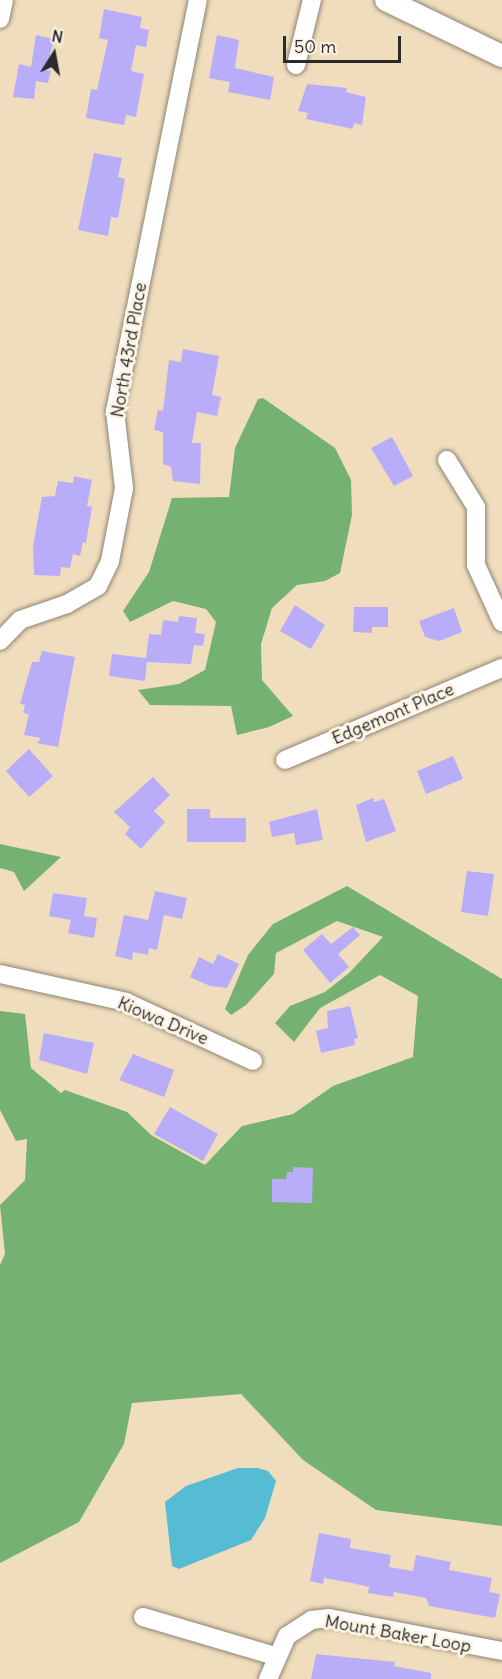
<!DOCTYPE html>
<html>
<head>
<meta charset="utf-8">
<style>
  body { margin:0 }
  #map { position:relative; width:502px; height:1679px; overflow:hidden; background:#f0ddbd; font-family:Delius,sans-serif }
  div>[style] { position:absolute }
  .forest>* { inset:0; background:#75b272 }
  .water>* { inset:0; background:#55bcd3 }
  .building>* { inset:0; background:#b9adf9 }
  .roads { filter:drop-shadow(0 0 2px #8e8474) drop-shadow(0 0 2px #8e8474) }
  .minor>* { height:18px; margin:-9px; padding:0 9px; transform-origin:9px; border-radius:9px; background:#fff }
  .major>* { height:22px; margin:-11px; padding:0 11px; transform-origin:11px; border-radius:11px; background:#fff }
  span { translate:-50% -50%; white-space:nowrap; text-align:center; line-height:1.15; -webkit-text-stroke:6px #fcf5e5; paint-order:stroke }
  .street-label { font-size:18px; color:#2b2b2b }
  .north { position:absolute; left:24px; top:24px; width:60px; height:60px; -webkit-text-stroke:4px #fcf5e5; paint-order:stroke; rotate:11deg; font-size:16px; font-weight:700; line-height:24px; text-align:center; color:#2b2b2b }
  .north::after { content:''; display:block; margin:auto; width:21px; height:27px; background:#2b2b2b; clip-path:polygon(50% 0,100% 100%,50% 72%,0 100%) }
  .scale { position:absolute; left:283px; top:36px; width:118px; height:27px; box-sizing:border-box; border:3px solid #2b2b2b; border-top:0; padding-left:8px; font-size:18px; line-height:21px; white-space:nowrap; color:#2b2b2b; -webkit-text-stroke:4px #fcf5e5; paint-order:stroke }
</style>
</head>
<body>
<div id="map">
  <div class="forest">
    <div style="clip-path:polygon(263px 398px,335px 448px,351px 480px,352px 515px,340px 573px,325px 581px,297px 585px,272px 608px,261px 644px,262px 680px,293px 716px,269px 727px,237px 735px,231px 706px,150px 705px,138px 690px,179px 684px,205px 670px,216px 622px,206px 609px,173px 601px,130px 622px,123px 611px,149px 572px,172px 498px,229px 497px,235px 448px,258px 399px)"></div>
    <div style="clip-path:polygon(0 844px,61px 857px,24px 891px,14px 872px,0 868px)"></div>
    <div style="clip-path:polygon(347px 886px,502px 979px,502px 1526px,376px 1510px,303px 1460px,241px 1394px,132px 1403px,124px 1444px,79px 1522px,0 1563px,0 1265px,5px 1254px,0 1205px,25px 1180px,27px 1139px,16px 1141px,0 1110px,0 1011px,25px 1014px,31px 1068px,61px 1093px,65px 1090px,127px 1112px,151px 1135px,205px 1165px,242px 1126px,293px 1114px,333px 1086px,413px 1057px,418px 996px,380px 975px,320px 1008px,294px 1042px,275px 1023px,290px 1006px,325px 992px,349px 973px,383px 937px,337px 921px,276px 953px,274px 974px,246px 1005px,231px 1015px,225px 1009px,248px 955px,273px 924px)"></div>
  </div>
  <div class="water">
    <div style="clip-path:polygon(238px 1468px,258px 1468px,268px 1471px,276px 1481px,265px 1518px,251px 1540px,179px 1569px,172px 1566px,165px 1502px,186px 1486px)"></div>
  </div>
  <div class="building">
    <div style="clip-path:polygon(104px 9px,142px 17px,140px 28px,149px 30px,146px 47px,136px 45px,131px 71px,144px 74px,136px 117px,126px 115px,124px 125px,86px 118px,91px 89px,97px 90px,108px 40px,99px 38px)"></div>
    <div style="clip-path:polygon(36px 35px,54px 39px,46px 70px,51px 71px,48px 83px,36px 81px,34px 99px,13px 97px,19px 64px,31px 67px)"></div>
    <div style="clip-path:polygon(217px 35px,239px 40px,235px 68px,274px 77px,270px 100px,228px 92px,230px 82px,209px 78px)"></div>
    <div style="clip-path:polygon(307px 84px,347px 88px,346px 92px,366px 97px,362px 125px,354px 123px,353px 129px,306px 119px,308px 113px,298px 111px)"></div>
    <div style="clip-path:polygon(94px 153px,122px 158px,118px 177px,125px 179px,121px 201px,118px 218px,111px 217px,108px 236px,78px 230px)"></div>
    <div style="clip-path:polygon(183px 349px,219px 356px,212px 395px,221px 397px,217px 416px,197px 412px,192px 443px,201px 443px,200px 484px,173px 481px,171px 467px,163px 464px,163px 432px,154px 430px,158px 410px,163px 411px,169px 360px,181px 362px)"></div>
    <div style="clip-path:polygon(392px 437px,413px 476px,394px 486px,371px 448px)"></div>
    <div style="clip-path:polygon(74px 476px,92px 480px,87px 506px,92px 507px,86px 543px,83px 542px,80px 556px,73px 554px,70px 568px,61px 567px,60px 576px,34px 575px,33px 546px,42px 497px,55px 496px,58px 481px,73px 483px)"></div>
    <div style="clip-path:polygon(295px 605px,325px 625px,311px 649px,280px 631px)"></div>
    <div style="clip-path:polygon(354px 607px,388px 607px,388px 627px,372px 627px,372px 633px,353px 632px)"></div>
    <div style="clip-path:polygon(454px 608px,462px 632px,439px 641px,425px 637px,419px 621px)"></div>
    <div style="clip-path:polygon(179px 616px,197px 618px,195px 633px,205px 634px,203px 646px,194px 645px,191px 664px,147px 662px,145px 681px,109px 676px,112px 654px,146px 658px,149px 634px,161px 635px,163px 620px,178px 622px)"></div>
    <div style="clip-path:polygon(42px 651px,75px 657px,58px 747px,37px 743px,41px 738px,24px 735px,29px 714px,23px 713px,25px 705px,20px 704px,32px 662px,39px 662px)"></div>
    <div style="clip-path:polygon(29px 749px,53px 776px,29px 797px,6px 771px)"></div>
    <div style="clip-path:polygon(453px 756px,463px 779px,426px 794px,417px 771px)"></div>
    <div style="clip-path:polygon(153px 777px,170px 795px,154px 811px,165px 822px,141px 849px,125px 834px,130px 827px,114px 812px)"></div>
    <div style="clip-path:polygon(373px 798px,374px 802px,384px 799px,396px 831px,366px 842px,356px 805px)"></div>
    <div style="clip-path:polygon(187px 809px,210px 809px,210px 818px,246px 818px,246px 842px,187px 842px)"></div>
    <div style="clip-path:polygon(317px 809px,323px 840px,296px 845px,294px 833px,272px 837px,269px 822px)"></div>
    <div style="clip-path:polygon(467px 871px,494px 874px,488px 916px,461px 912px)"></div>
    <div style="clip-path:polygon(155px 891px,187px 898px,182px 919px,164px 915px,157px 950px,149px 948px,148px 955px,133px 952px,132px 960px,115px 956px,124px 915px,148px 920px)"></div>
    <div style="clip-path:polygon(53px 893px,87px 898px,84px 916px,97px 918px,94px 938px,68px 933px,71px 920px,49px 916px)"></div>
    <div style="clip-path:polygon(353px 927px,360px 935px,338px 954px,349px 967px,330px 983px,303px 950px,322px 934px,331px 944px)"></div>
    <div style="clip-path:polygon(218px 954px,239px 964px,227px 988px,210px 986px,190px 977px,199px 957px,213px 964px)"></div>
    <div style="clip-path:polygon(350px 1006px,358px 1038px,354px 1039px,355px 1045px,321px 1053px,316px 1031px,328px 1028px,327px 1011px)"></div>
    <div style="clip-path:polygon(44px 1033px,94px 1043px,87px 1074px,39px 1060px)"></div>
    <div style="clip-path:polygon(133px 1054px,174px 1070px,164px 1097px,119px 1080px)"></div>
    <div style="clip-path:polygon(170px 1107px,218px 1134px,203px 1161px,154px 1134px)"></div>
    <div style="clip-path:polygon(293px 1167px,313px 1168px,312px 1203px,272px 1202px,272px 1179px,286px 1179px,287px 1172px,293px 1172px)"></div>
    <div style="clip-path:polygon(319px 1533px,351px 1539px,350px 1548px,391px 1555px,389px 1567px,413px 1571px,416px 1555px,451px 1562px,449px 1570px,492px 1578px,489px 1592px,500px 1594px,495px 1618px,429px 1606px,426px 1598px,394px 1592px,393px 1597px,368px 1593px,369px 1587px,352px 1583px,324px 1578px,323px 1584px,310px 1581px)"></div>
    <div style="clip-path:polygon(316px 1654px,395px 1662px,394px 1666px,431px 1673px,431px 1679px,311px 1679px)"></div>
  </div>
  <div class="roads">
    <div class="minor">
      <div style="left:0;top:19px;width:19px;rotate:-78deg"></div>
      <div style="left:296px;top:65px;width:67px;rotate:-76.2deg"></div>
      <div style="left:447px;top:460px;width:55px;rotate:58.3deg"></div>
      <div style="left:476px;top:507px;width:58px;rotate:90deg"></div>
      <div style="left:476px;top:565px;width:63px;rotate:65.5deg"></div>
      <div style="left:0;top:641px;width:29px;rotate:-46deg"></div>
      <div style="left:20px;top:620px;width:50px;rotate:-18.8deg"></div>
      <div style="left:67px;top:604px;width:36px;rotate:-30deg"></div>
      <div style="left:98px;top:586px;width:28px;rotate:-64deg"></div>
      <div style="left:110px;top:561px;width:74px;rotate:-79.1deg"></div>
      <div style="left:124px;top:488px;width:78px;rotate:-96.7deg"></div>
      <div style="left:115px;top:411px;width:419px;rotate:-78.6deg"></div>
      <div style="left:285px;top:760px;width:236px;rotate:-23deg"></div>
      <div style="left:0;top:974px;width:129px;rotate:12.5deg"></div>
      <div style="left:126px;top:1002px;width:140px;rotate:24.9deg"></div>
      <div style="left:143px;top:1617px;width:138px;rotate:16.5deg"></div>
      <div style="left:268px;top:1679px;width:47px;rotate:-66.2deg"></div>
      <div style="left:287px;top:1636px;width:30px;rotate:-33deg"></div>
      <div style="left:312px;top:1620px;width:17px;rotate:-7deg"></div>
      <div style="left:329px;top:1618px;width:176px;rotate:10.8deg"></div>
    </div>
    <div class="major">
      <div style="left:386px;top:0;width:129px;rotate:25.8deg"></div>
    </div>
  </div>
  <div class="street-label">
    <span style="left:129px;top:350px;rotate:-80deg">North 43rd Place</span>
    <span style="left:393px;top:714px;rotate:-23deg">Edgemont Place</span>
    <span style="left:163px;top:1021px;rotate:23deg">Kiowa Drive</span>
    <span style="left:398px;top:1634px;rotate:10deg">Mount Baker Loop</span>
  </div>
  <div class="north">N</div>
  <div class="scale">50 m</div>
</div>
</body>
</html>
